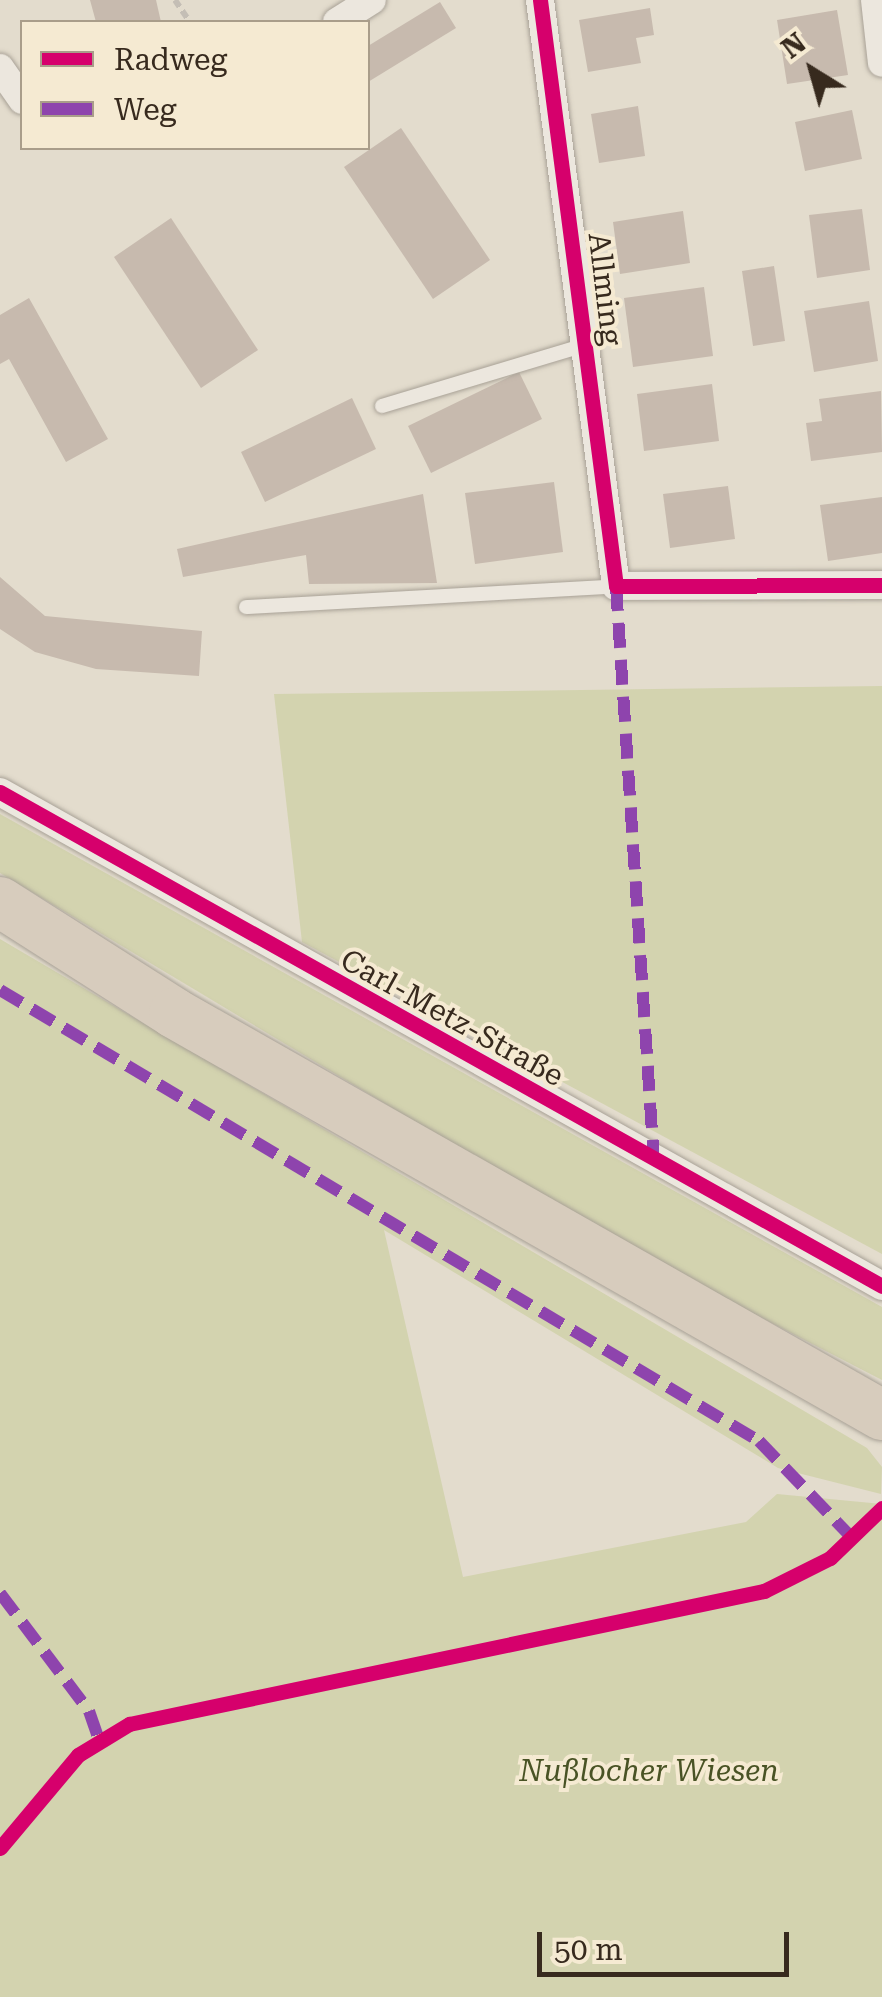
<!DOCTYPE html>
<html>
<head>
<meta charset="utf-8">
<style>
  body { margin:0 }
  #map { position:relative; width:882px; height:1997px; overflow:hidden; background:#e3dccd; font-family:"Roboto Serif",serif }
  div>[style] { position:absolute }
  .green>* { inset:0; background:#d3d3af }
  .building>* { inset:0; background:#c7baae }
  .path>* { height:6px; margin-top:-3px; transform-origin:0; background:repeating-linear-gradient(90deg,#c4beb5 0 8px,transparent 0 13px) }
  .roads { filter:drop-shadow(0 0 2px #a8a196) drop-shadow(0 0 2px #a8a196) }
  .lane>* { height:14px; margin:-7px; padding:0 7px; transform-origin:7px; border-radius:7px; background:#ece7de }
  .street>* { height:28px; margin:-14px; padding:0 14px; transform-origin:14px; border-radius:14px; background:#ece7de }
  .highway>* { height:50px; margin:-25px; padding:0 25px; transform-origin:25px; border-radius:25px; background:#d7ccbd }
  .quiet>* { height:12px; margin-top:-6px; transform-origin:0; background:repeating-linear-gradient(90deg,#8e44ad 0 25px,transparent 0 37px) }
  .cycleway>* { height:15px; margin:-7.5px; padding:0 7.5px; transform-origin:7.5px; border-radius:7.5px; background:#d6006c }
  span { translate:-50% -50%; white-space:nowrap; text-align:center; line-height:1.15; -webkit-text-stroke:8px #f5ead2; paint-order:stroke }
  .street-label { font-size:30px; color:#372a1e }
  .park-label { font-size:30px; color:#495325; font-style:italic }
  .legend { position:absolute; left:20px; top:20px; width:350px; height:130px; box-sizing:border-box; background:#f5ead2; border:2px solid #a99d8a; margin:0; padding:12px 18px; list-style:none; font-size:30px; color:#372a1e }
  .legend li { display:flex; align-items:center; gap:20px; height:50px }
  .legend b { width:50px; border:2px solid #a99d8a }
  .north { position:absolute; left:762px; top:20px; width:100px; height:100px; -webkit-text-stroke:8px #f5ead2; paint-order:stroke; rotate:323deg; font-size:28px; font-weight:700; line-height:40px; text-align:center; color:#372a1e }
  .north::after { content:''; display:block; margin:auto; width:35px; height:45px; background:#372a1e; clip-path:polygon(50% 0,100% 100%,50% 72%,0 100%) }
  .scale { position:absolute; left:537px; top:1932px; width:252px; height:45px; box-sizing:border-box; border:5px solid #372a1e; border-top:0; padding-left:12px; font-size:30px; line-height:35px; white-space:nowrap; color:#372a1e; -webkit-text-stroke:8px #f5ead2; paint-order:stroke }
</style>
</head>
<body>
<div id="map">
  <div class="green">
    <div style="clip-path:polygon(882px 686px,882px 1254px,302px 942px,274px 694px)"></div>
    <div style="clip-path:polygon(0 814px,882px 1307px,882px 1380px,621px 1245px,0 873px)"></div>
    <div style="clip-path:polygon(0 939px,867px 1448px,882px 1467px,881px 1494px,778px 1468px,384px 1230px,463px 1577px,746px 1522px,777px 1494px,882px 1504px,882px 1997px,0 1997px)"></div>
  </div>
  <div class="building">
    <div style="clip-path:polygon(90px 0,156px 0,161px 22px,96px 22px)"></div>
    <div style="clip-path:polygon(440px 2px,456px 28px,368px 82px,368px 46px)"></div>
    <div style="clip-path:polygon(650px 8px,654px 35px,636px 38px,641px 63px,588px 72px,579px 20px)"></div>
    <div style="clip-path:polygon(837px 10px,848px 75px,787px 84px,777px 20px)"></div>
    <div style="clip-path:polygon(638px 106px,645px 156px,599px 163px,591px 114px)"></div>
    <div style="clip-path:polygon(852px 110px,862px 159px,805px 171px,795px 122px)"></div>
    <div style="clip-path:polygon(401px 128px,490px 260px,433px 299px,344px 167px)"></div>
    <div style="clip-path:polygon(862px 209px,870px 270px,817px 278px,809px 215px)"></div>
    <div style="clip-path:polygon(683px 211px,690px 263px,620px 274px,613px 222px)"></div>
    <div style="clip-path:polygon(171px 218px,258px 350px,201px 388px,114px 257px)"></div>
    <div style="clip-path:polygon(774px 266px,785px 341px,753px 346px,742px 271px)"></div>
    <div style="clip-path:polygon(704px 287px,713px 356px,633px 367px,624px 298px)"></div>
    <div style="clip-path:polygon(29px 298px,108px 439px,66px 462px,9px 359px,0 364px,0 315px)"></div>
    <div style="clip-path:polygon(869px 301px,878px 361px,814px 372px,804px 311px)"></div>
    <div style="clip-path:polygon(519px 372px,542px 419px,431px 473px,408px 426px)"></div>
    <div style="clip-path:polygon(712px 384px,719px 441px,644px 451px,637px 394px)"></div>
    <div style="clip-path:polygon(881px 391px,882px 452px,811px 461px,806px 423px,822px 421px,819px 399px)"></div>
    <div style="clip-path:polygon(352px 398px,376px 449px,265px 502px,241px 452px)"></div>
    <div style="clip-path:polygon(554px 482px,563px 552px,475px 564px,465px 493px)"></div>
    <div style="clip-path:polygon(728px 486px,735px 539px,670px 548px,663px 494px)"></div>
    <div style="clip-path:polygon(423px 494px,437px 583px,309px 584px,306px 555px,183px 577px,177px 549px)"></div>
    <div style="clip-path:polygon(882px 497px,882px 553px,828px 561px,820px 505px)"></div>
    <div style="clip-path:polygon(0 577px,45px 616px,202px 631px,199px 676px,96px 669px,35px 652px,0 629px)"></div>
  </div>
  <div class="path">
    <div style="left:175px;top:0;width:27px;rotate:56deg"></div>
  </div>
  <div class="roads">
    <div class="lane">
      <div style="left:382px;top:406px;width:212px;rotate:-16.7deg"></div>
      <div style="left:246px;top:607px;width:371px;rotate:-3.2deg"></div>
    </div>
    <div class="street">
      <div style="left:540px;top:0;width:591px;rotate:82.61deg"></div>
      <div style="left:616px;top:586px;width:266px;rotate:-0.2deg"></div>
      <div style="left:875px;top:0;width:63px;rotate:83.7deg"></div>
      <div style="left:337px;top:22px;width:41px;rotate:-32.2deg"></div>
      <div style="left:0;top:68px;width:39px;rotate:55deg"></div>
      <div style="left:0;top:792px;width:1011px;rotate:29.25deg"></div>
    </div>
    <div class="highway">
      <div style="left:0;top:902px;width:206px;rotate:32.5deg"></div>
      <div style="left:174px;top:1013px;width:814px;rotate:29.59deg"></div>
    </div>
  </div>
  <div class="quiet">
    <div style="left:616px;top:586px;width:577px;rotate:86.23deg"></div>
    <div style="left:0;top:990px;width:883px;rotate:30.72deg"></div>
    <div style="left:759px;top:1441px;width:134px;rotate:46.2deg"></div>
    <div style="left:0;top:1593px;width:148px;rotate:53deg"></div>
    <div style="left:89px;top:1711px;width:31px;rotate:71deg"></div>
  </div>
  <div class="cycleway">
    <div style="left:540px;top:0;width:591px;rotate:82.61deg"></div>
    <div style="left:616px;top:586px;width:266px;rotate:-0.2deg"></div>
    <div style="left:0;top:792px;width:1011px;rotate:29.25deg"></div>
    <div style="left:0;top:1848px;width:121px;rotate:-50deg"></div>
    <div style="left:78px;top:1755px;width:60px;rotate:-31.3deg"></div>
    <div style="left:129px;top:1724px;width:649px;rotate:-11.83deg"></div>
    <div style="left:764px;top:1591px;width:74px;rotate:-26.6deg"></div>
    <div style="left:830px;top:1558px;width:72px;rotate:-43.9deg"></div>
  </div>
  <div class="street-label">
    <span style="left:605px;top:289px;rotate:83deg">Allming</span>
    <span style="left:452px;top:1018px;rotate:29deg">Carl-Metz-Straße</span>
  </div>
  <div class="park-label">
    <span style="left:649px;top:1771px">Nußlocher Wiesen</span>
  </div>
  <ul class="legend">
  <li><b style="height:12px;background:#d6006c"></b>Radweg</li>
  <li><b style="height:12px;background:#8e44ad"></b>Weg</li>
  </ul>
  <div class="north">N</div>
  <div class="scale">50 m</div>
</div>
</body>
</html>
